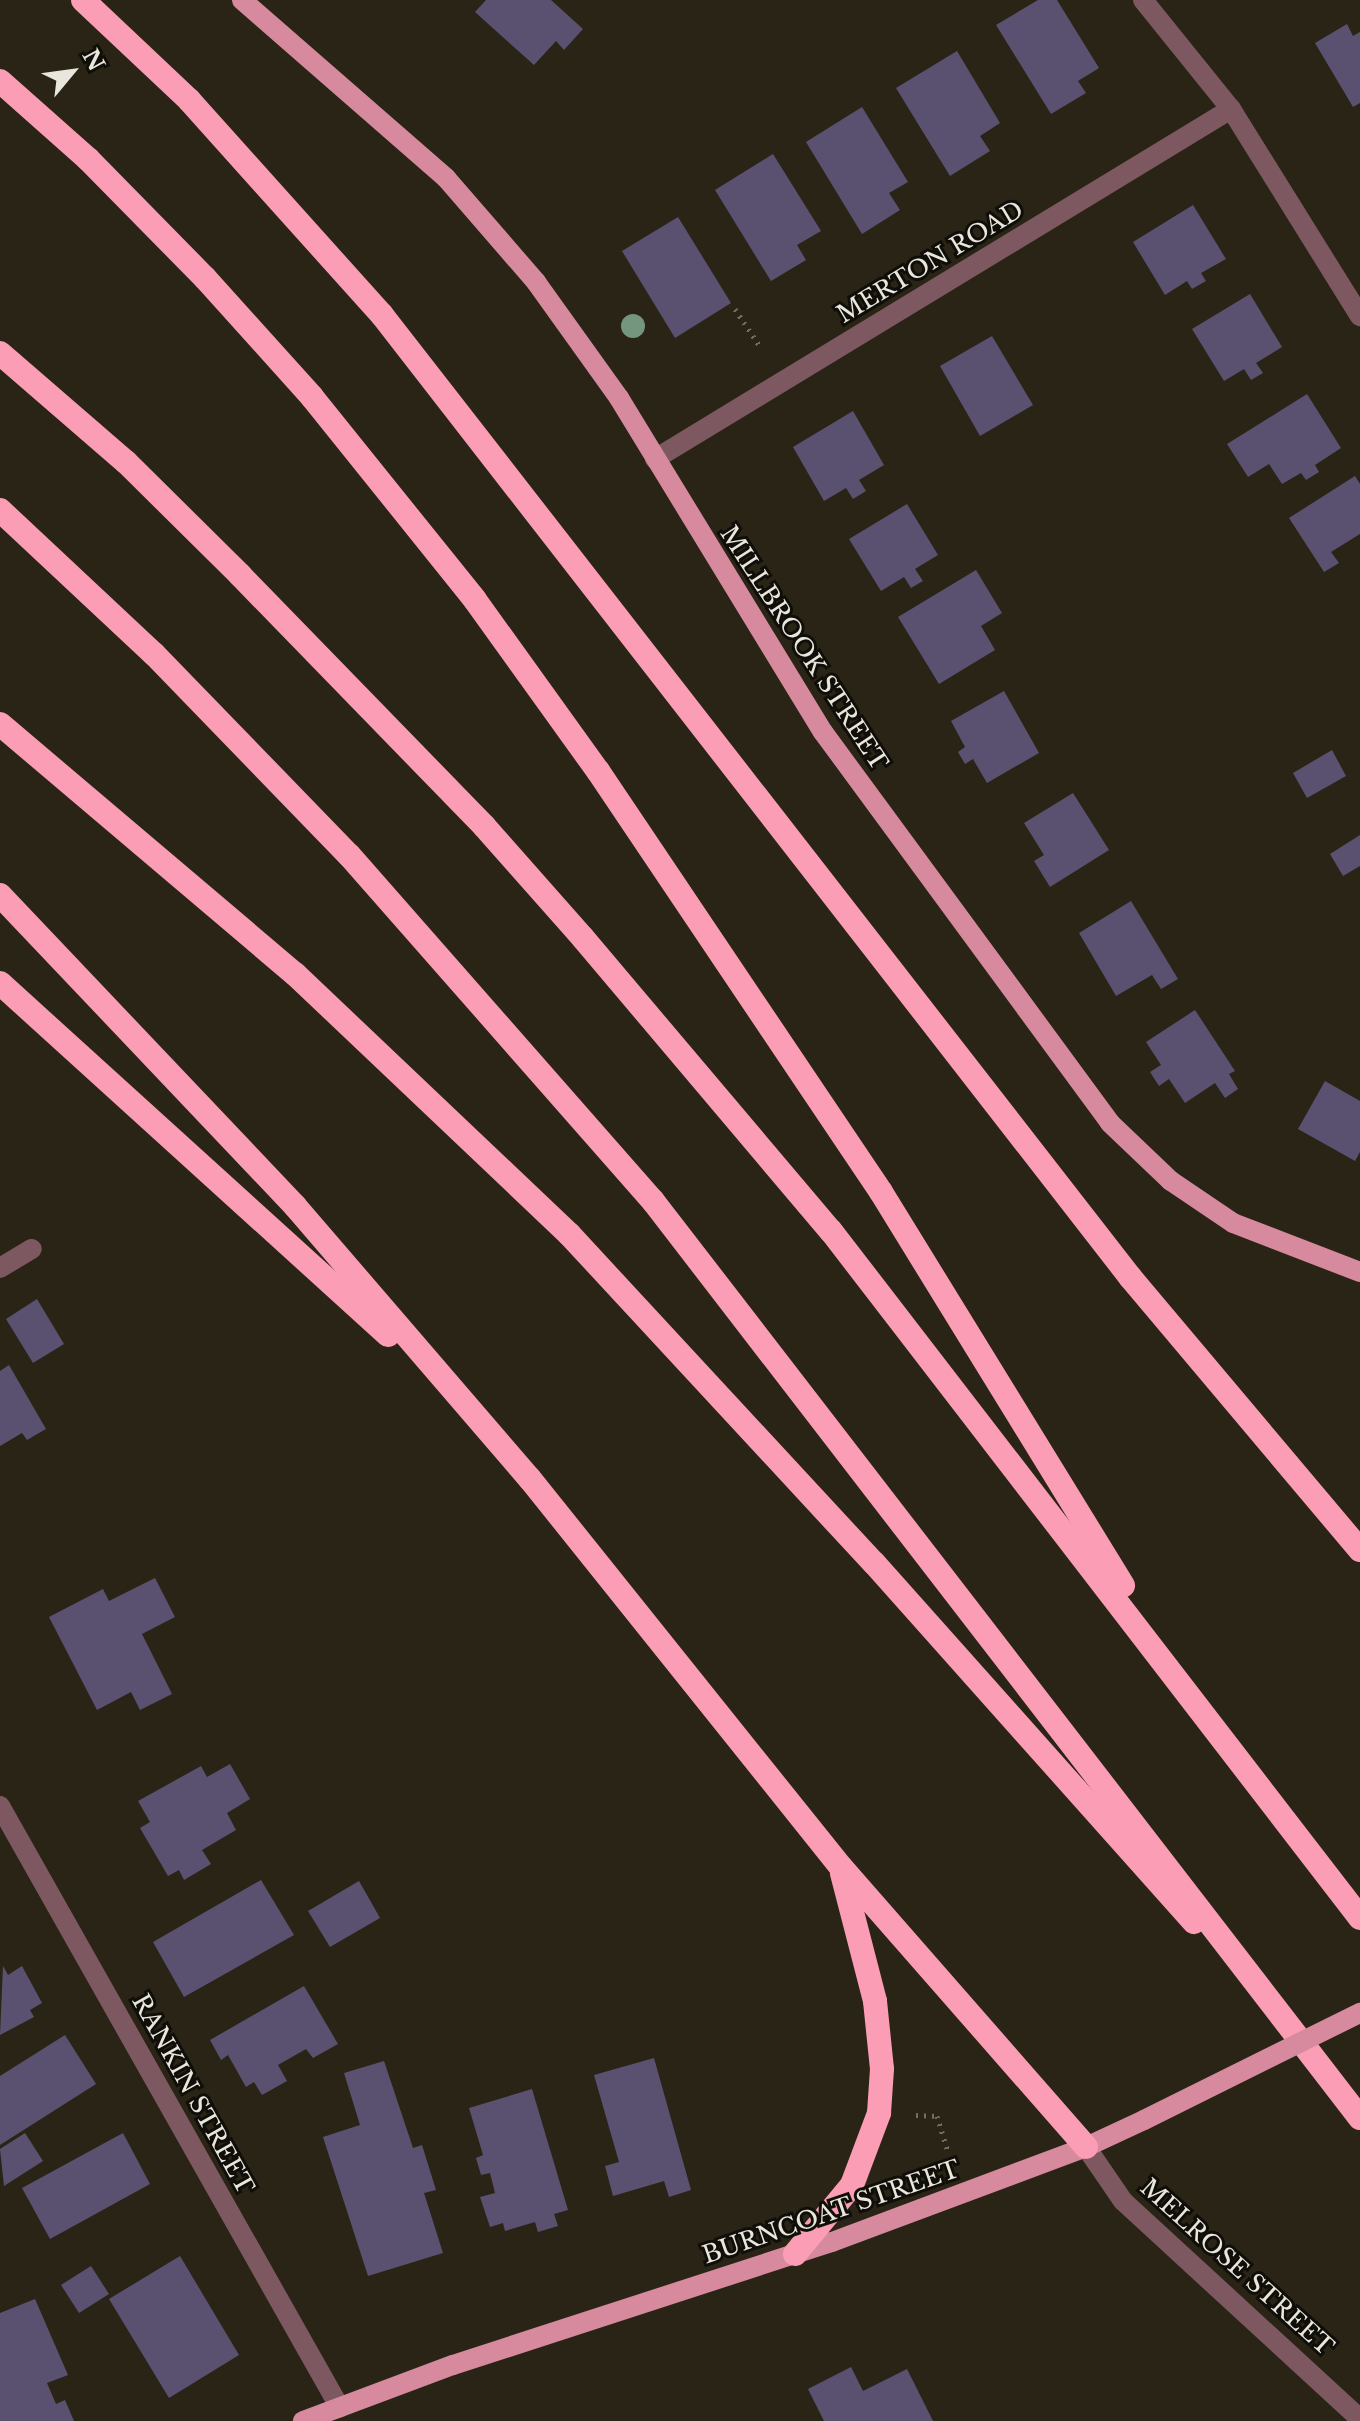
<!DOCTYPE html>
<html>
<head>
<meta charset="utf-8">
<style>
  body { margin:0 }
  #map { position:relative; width:1360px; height:2421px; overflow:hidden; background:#2a2417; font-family:"Libre Baskerville",serif }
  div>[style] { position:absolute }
  .building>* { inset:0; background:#5a5171 }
  .path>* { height:5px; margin-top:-2.5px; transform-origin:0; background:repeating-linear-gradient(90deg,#726d62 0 2px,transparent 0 8px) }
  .minor>* { height:20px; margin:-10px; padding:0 10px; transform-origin:10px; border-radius:10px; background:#7e5861 }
  .major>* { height:20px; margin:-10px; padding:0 10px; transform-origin:10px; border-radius:10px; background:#d78a9d }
  .highway>* { height:24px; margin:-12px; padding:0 12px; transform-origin:12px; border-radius:12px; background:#fb9eb5 }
  .major-bridge>* { height:20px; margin:-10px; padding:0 10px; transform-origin:10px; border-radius:10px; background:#d78a9d }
  .trees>* { width:24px; height:24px; margin:-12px; border-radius:50%; background:#74967e }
  span { translate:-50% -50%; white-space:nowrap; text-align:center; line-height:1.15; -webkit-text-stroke:6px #100e08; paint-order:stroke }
  .street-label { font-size:24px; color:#e9e6dd }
  .north { position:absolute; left:32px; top:32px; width:80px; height:80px; -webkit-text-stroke:6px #100e08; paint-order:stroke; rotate:61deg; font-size:22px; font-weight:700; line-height:32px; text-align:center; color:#e9e6dd }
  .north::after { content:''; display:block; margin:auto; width:28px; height:36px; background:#e9e6dd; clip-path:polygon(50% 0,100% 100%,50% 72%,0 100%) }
</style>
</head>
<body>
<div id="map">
  <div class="building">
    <div style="clip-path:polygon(486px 0,551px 0,583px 29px,564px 50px,556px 41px,534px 65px,475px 12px)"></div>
    <div style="clip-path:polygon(1038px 0,1057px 0,1099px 68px,1078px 81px,1086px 93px,1051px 114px,996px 25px)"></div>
    <div style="clip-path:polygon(1347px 24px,1353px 36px,1360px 32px,1360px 103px,1353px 107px,1315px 43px)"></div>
    <div style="clip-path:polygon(957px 51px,1000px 123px,980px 136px,990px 151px,950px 176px,896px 88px)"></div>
    <div style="clip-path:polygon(862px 107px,908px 182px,889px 193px,900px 210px,862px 234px,806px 142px)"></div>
    <div style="clip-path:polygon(773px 154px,821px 231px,797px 245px,806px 260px,771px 281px,715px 190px)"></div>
    <div style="clip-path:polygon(1193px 205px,1226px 259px,1201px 273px,1206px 281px,1192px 289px,1187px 281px,1165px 295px,1133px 242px)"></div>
    <div style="clip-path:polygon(678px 217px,731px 303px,675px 338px,622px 251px)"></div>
    <div style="clip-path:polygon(1250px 294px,1282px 347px,1256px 363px,1263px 373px,1251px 380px,1244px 369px,1224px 381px,1192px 329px)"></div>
    <div style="clip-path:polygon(992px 336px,1033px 405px,980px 436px,940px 366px)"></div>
    <div style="clip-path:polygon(1307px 394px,1341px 448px,1315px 465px,1319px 472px,1306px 480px,1301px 473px,1282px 484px,1269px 464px,1248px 477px,1227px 444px)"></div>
    <div style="clip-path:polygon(853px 411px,884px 465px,859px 480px,866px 491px,853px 499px,846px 488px,824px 501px,793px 447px)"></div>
    <div style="clip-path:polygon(1355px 476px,1360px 484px,1360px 534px,1331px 552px,1339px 563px,1324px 572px,1289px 518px)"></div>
    <div style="clip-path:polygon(907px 504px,938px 555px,915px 569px,923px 581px,911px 588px,904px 577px,881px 591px,849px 539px)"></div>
    <div style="clip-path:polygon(976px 570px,1002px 613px,981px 626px,995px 650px,939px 684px,898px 617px)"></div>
    <div style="clip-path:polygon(1004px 691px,1039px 753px,987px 783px,973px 759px,965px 764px,958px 752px,965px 747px,951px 721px)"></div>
    <div style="clip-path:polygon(1332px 750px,1346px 776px,1307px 798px,1293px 773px)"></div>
    <div style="clip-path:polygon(1073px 793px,1109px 850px,1050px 887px,1034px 861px,1044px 855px,1024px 823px)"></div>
    <div style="clip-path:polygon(1360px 835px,1360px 866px,1343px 876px,1330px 854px)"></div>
    <div style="clip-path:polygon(1131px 901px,1178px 979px,1161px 989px,1152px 975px,1116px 996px,1079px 933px)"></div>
    <div style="clip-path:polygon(1195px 1010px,1235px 1071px,1229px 1074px,1238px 1089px,1225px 1098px,1215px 1083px,1185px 1103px,1169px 1079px,1159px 1086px,1150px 1072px,1161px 1065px,1146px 1042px)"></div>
    <div style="clip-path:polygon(1325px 1081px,1360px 1101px,1360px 1152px,1355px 1161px,1298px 1129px)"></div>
    <div style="clip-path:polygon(37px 1299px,64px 1344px,33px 1363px,6px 1319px)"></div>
    <div style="clip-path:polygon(9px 1365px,46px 1429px,27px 1440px,22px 1433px,0 1446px,0 1371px)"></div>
    <div style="clip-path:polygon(155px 1578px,175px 1617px,142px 1634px,172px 1694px,140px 1710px,131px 1692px,97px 1710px,49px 1617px,103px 1589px,109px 1601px)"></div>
    <div style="clip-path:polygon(230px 1764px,250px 1799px,227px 1813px,236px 1830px,202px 1850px,211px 1864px,184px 1880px,179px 1870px,168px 1876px,140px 1828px,150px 1822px,138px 1801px,201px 1766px,207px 1777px)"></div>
    <div style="clip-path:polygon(261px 1880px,294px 1935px,184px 1997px,153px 1942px)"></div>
    <div style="clip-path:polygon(359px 1881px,380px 1918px,330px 1947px,308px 1911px)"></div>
    <div style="clip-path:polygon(3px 1966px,8px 1975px,22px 1966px,42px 2003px,30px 2010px,34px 2017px,0 2035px)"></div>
    <div style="clip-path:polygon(304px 1986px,338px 2044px,313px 2058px,306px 2049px,278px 2065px,287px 2081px,262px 2095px,254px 2082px,246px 2087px,228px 2055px,221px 2060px,210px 2040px)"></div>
    <div style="clip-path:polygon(65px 2035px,96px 2084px,0 2145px,0 2076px)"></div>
    <div style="clip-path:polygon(654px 2058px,691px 2190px,669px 2197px,664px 2181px,613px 2196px,605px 2166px,619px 2162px,594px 2075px)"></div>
    <div style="clip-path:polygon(384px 2061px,413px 2148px,422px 2145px,436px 2190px,424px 2193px,443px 2253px,368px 2276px,323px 2137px,360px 2125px,344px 2073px)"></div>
    <div style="clip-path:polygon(532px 2089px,568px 2210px,554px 2214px,558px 2226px,538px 2232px,535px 2222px,505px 2231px,503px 2223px,490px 2227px,480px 2197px,495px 2193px,490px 2173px,481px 2175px,476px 2158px,483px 2155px,469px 2108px)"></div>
    <div style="clip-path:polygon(25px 2133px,43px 2161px,4px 2186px,0 2149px)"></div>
    <div style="clip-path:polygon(123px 2133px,150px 2184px,50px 2239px,22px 2188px)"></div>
    <div style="clip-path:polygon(180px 2256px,239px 2355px,169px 2398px,109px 2299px)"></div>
    <div style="clip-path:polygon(91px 2266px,109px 2294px,79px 2313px,61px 2285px)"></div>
    <div style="clip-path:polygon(35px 2299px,68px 2375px,47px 2383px,56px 2404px,65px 2400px,74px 2421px,0 2421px,0 2313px)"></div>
    <div style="clip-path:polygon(851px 2367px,863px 2391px,907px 2369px,933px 2421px,824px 2421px,808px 2389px)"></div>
  </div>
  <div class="path">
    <div style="left:735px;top:309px;width:47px;rotate:56.3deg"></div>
    <div style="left:916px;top:2115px;width:21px;rotate:3deg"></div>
    <div style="left:937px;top:2116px;width:39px;rotate:73deg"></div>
  </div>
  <div class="minor">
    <div style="left:1143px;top:0;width:140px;rotate:51.1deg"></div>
    <div style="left:1231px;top:109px;width:244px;rotate:58.1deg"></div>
    <div style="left:655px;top:459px;width:674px;rotate:-31.28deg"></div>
    <div style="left:0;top:1268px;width:37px;rotate:-31deg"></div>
    <div style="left:0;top:1806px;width:691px;rotate:60.54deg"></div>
    <div style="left:1086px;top:2147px;width:65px;rotate:55.6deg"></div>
    <div style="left:1123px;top:2201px;width:322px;rotate:42.6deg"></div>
  </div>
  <div class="major">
    <div style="left:242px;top:0;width:271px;rotate:41.1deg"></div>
    <div style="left:446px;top:178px;width:138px;rotate:49.1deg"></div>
    <div style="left:536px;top:282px;width:143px;rotate:54.4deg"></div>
    <div style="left:619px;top:398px;width:391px;rotate:58.6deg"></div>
    <div style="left:823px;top:732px;width:485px;rotate:53.7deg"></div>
    <div style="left:1110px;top:1123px;width:84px;rotate:43.6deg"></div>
    <div style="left:1171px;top:1181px;width:75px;rotate:34.1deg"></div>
    <div style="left:1233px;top:1223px;width:136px;rotate:21.1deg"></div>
    <div style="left:303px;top:2421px;width:160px;rotate:-20.5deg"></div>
    <div style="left:453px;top:2365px;width:398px;rotate:-18deg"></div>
    <div style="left:832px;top:2242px;width:271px;rotate:-20.5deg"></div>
    <div style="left:1086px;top:2147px;width:64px;rotate:-25deg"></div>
  </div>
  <div class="highway">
    <div style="left:83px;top:0;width:146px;rotate:43.3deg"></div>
    <div style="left:189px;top:100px;width:289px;rotate:48.1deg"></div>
    <div style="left:382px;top:315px;width:1219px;rotate:52.13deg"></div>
    <div style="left:1130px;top:1277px;width:357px;rotate:49.9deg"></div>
    <div style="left:0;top:81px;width:118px;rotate:41.6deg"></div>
    <div style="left:88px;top:159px;width:167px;rotate:45.5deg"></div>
    <div style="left:205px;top:278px;width:160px;rotate:48deg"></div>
    <div style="left:312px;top:397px;width:260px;rotate:51.2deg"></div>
    <div style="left:475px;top:600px;width:211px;rotate:54.3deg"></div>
    <div style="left:598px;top:771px;width:507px;rotate:56.09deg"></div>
    <div style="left:881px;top:1192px;width:462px;rotate:58.4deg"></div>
    <div style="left:0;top:353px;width:167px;rotate:40.9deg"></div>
    <div style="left:126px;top:462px;width:161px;rotate:44.7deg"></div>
    <div style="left:240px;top:575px;width:350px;rotate:45.8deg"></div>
    <div style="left:484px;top:826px;width:149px;rotate:48.5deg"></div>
    <div style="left:583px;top:938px;width:384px;rotate:49.8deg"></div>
    <div style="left:831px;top:1231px;width:867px;rotate:52.4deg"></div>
    <div style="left:0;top:510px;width:211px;rotate:43.1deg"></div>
    <div style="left:154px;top:654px;width:280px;rotate:45.9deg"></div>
    <div style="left:349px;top:855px;width:461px;rotate:48.7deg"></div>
    <div style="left:653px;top:1201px;width:1158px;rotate:52.37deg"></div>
    <div style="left:0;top:724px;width:387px;rotate:40.3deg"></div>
    <div style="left:295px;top:974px;width:378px;rotate:43.5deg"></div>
    <div style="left:569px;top:1234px;width:449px;rotate:47.2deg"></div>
    <div style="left:874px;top:1563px;width:481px;rotate:48.3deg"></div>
    <div style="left:0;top:895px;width:429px;rotate:46.5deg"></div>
    <div style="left:295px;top:1206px;width:360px;rotate:49.3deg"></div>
    <div style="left:530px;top:1479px;width:497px;rotate:51.3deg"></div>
    <div style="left:841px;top:1867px;width:372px;rotate:48.8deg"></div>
    <div style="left:0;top:983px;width:524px;rotate:42.21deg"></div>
    <div style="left:795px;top:2254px;width:89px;rotate:-50.4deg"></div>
    <div style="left:852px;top:2185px;width:77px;rotate:-69.4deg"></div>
    <div style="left:879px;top:2113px;width:44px;rotate:-86.1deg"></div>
    <div style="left:882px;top:2069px;width:68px;rotate:-95.9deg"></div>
    <div style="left:875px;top:2001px;width:132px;rotate:-104.5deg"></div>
  </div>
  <div class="major-bridge">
    <div style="left:1144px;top:2120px;width:241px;rotate:-26.4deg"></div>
  </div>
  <div class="trees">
    <div style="left:633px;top:326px"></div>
  </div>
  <div class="street-label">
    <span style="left:930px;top:262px;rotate:-31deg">MERTON ROAD</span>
    <span style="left:804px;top:648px;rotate:57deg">MILLBROOK STREET</span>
    <span style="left:193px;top:2094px;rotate:61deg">RANKIN STREET</span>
    <span style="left:831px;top:2212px;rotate:-19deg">BURNCOAT STREET</span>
    <span style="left:1237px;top:2267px;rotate:42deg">MELROSE STREET</span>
  </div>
  <div class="north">N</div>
</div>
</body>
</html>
